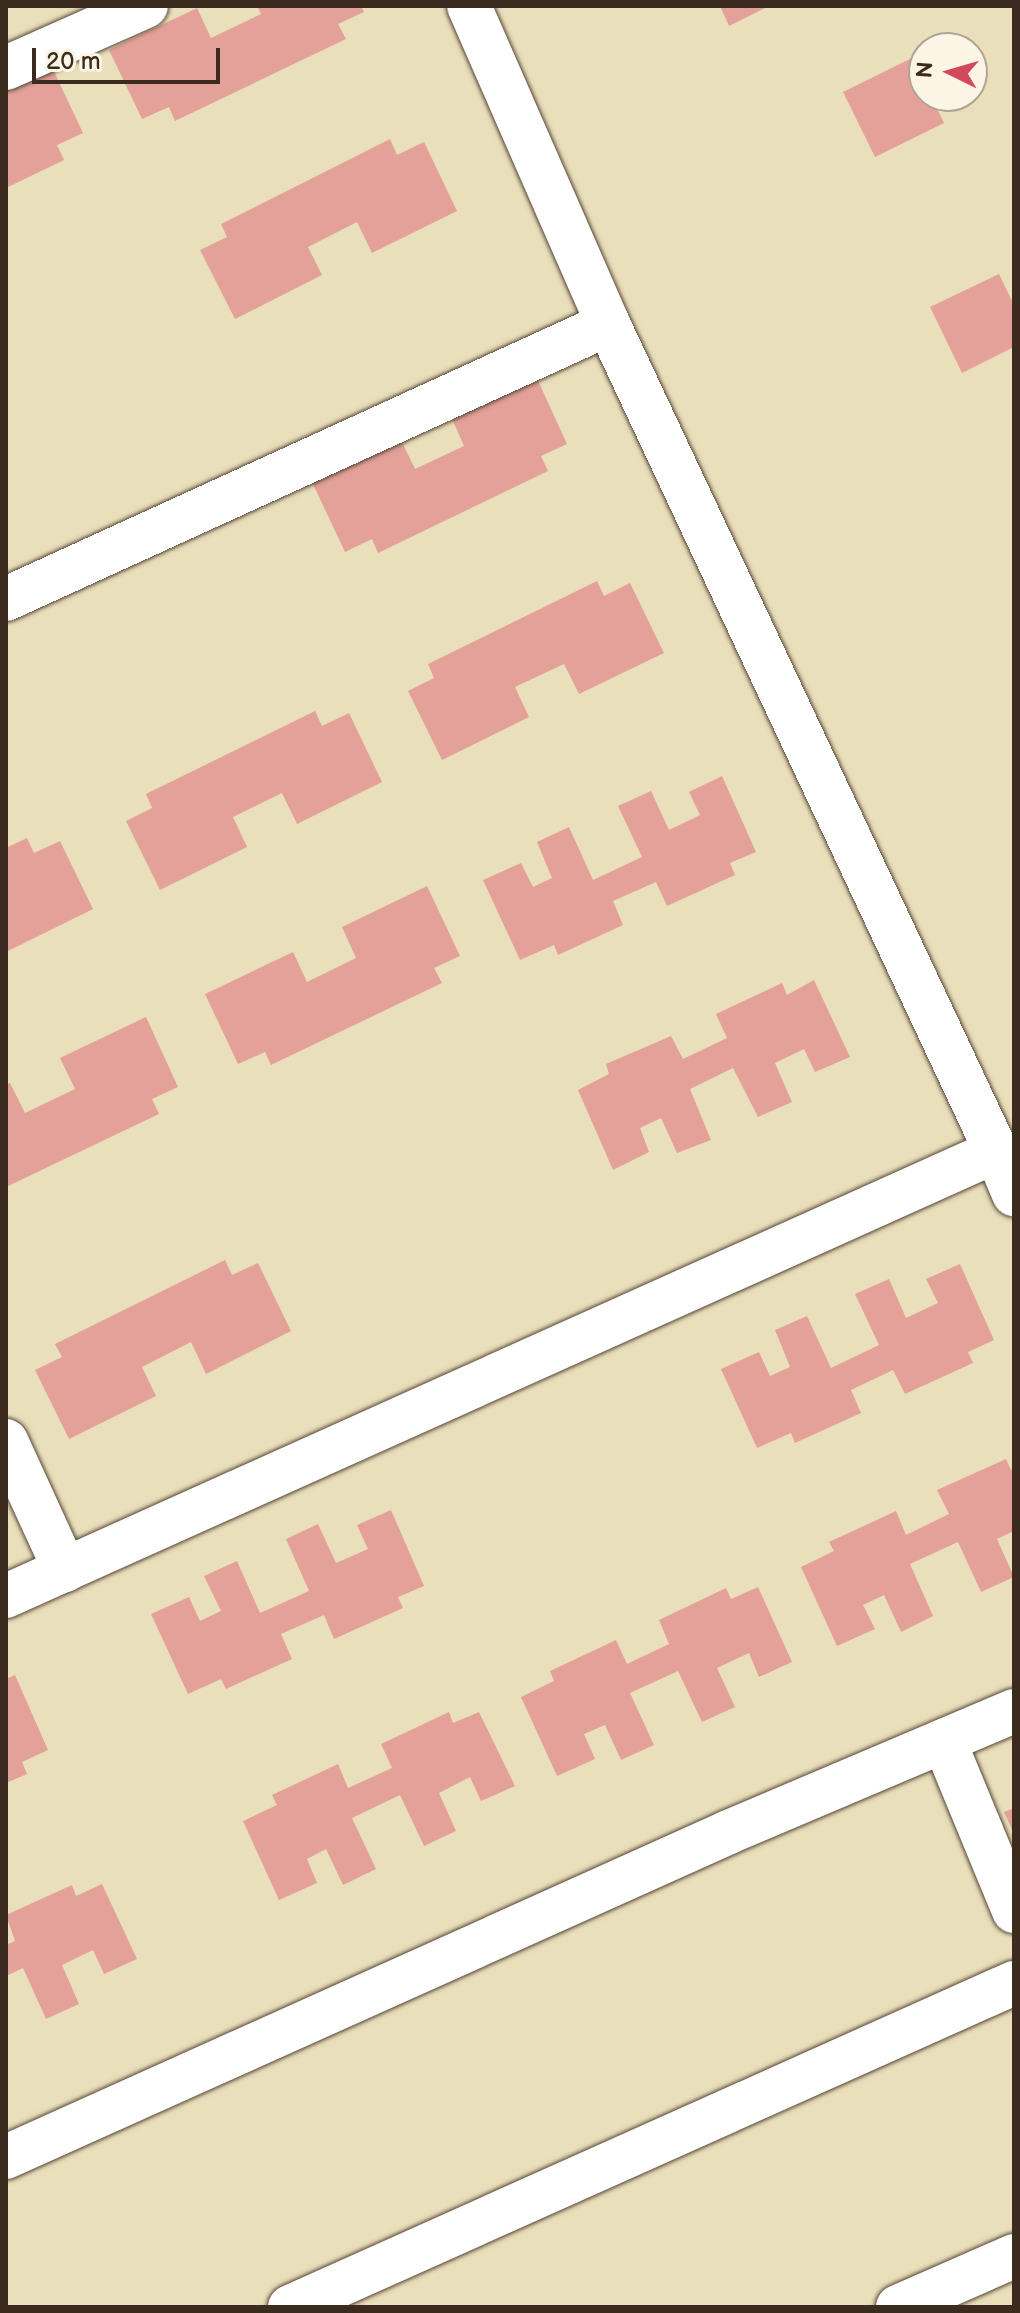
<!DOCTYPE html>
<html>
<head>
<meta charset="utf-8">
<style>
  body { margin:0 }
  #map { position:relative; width:1020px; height:2313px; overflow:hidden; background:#eadfbb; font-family:"Balsamiq Sans",sans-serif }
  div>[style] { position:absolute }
  .building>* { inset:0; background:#e3a19a }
  .roads { filter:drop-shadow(0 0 2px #554536) drop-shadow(0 0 2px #554536) }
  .minor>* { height:44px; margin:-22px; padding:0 22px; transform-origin:22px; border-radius:22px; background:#fff }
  span { translate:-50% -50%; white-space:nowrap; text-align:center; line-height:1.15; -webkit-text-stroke:6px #fcf5e5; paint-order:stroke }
  .frame { position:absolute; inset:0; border:8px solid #3b2a1e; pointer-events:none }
  .north { position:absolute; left:908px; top:32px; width:80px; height:80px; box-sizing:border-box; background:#fcf5e5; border:2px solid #afa495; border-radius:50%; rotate:275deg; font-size:22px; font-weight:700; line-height:32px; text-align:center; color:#3b2a1e }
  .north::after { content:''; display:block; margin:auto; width:28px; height:36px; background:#d1495b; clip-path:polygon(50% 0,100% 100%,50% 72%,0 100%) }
  .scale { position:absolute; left:32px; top:48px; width:188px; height:36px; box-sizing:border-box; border:4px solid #3b2a1e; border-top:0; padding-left:10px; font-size:24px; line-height:28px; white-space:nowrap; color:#3b2a1e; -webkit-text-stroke:6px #fcf5e5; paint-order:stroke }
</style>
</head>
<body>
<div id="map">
  <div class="building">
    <div style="clip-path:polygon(257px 6px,361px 6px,364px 12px,338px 24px,346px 39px,175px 121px,169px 107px,142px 119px,109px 50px,197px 8px,211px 38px,261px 14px)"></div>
    <div style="clip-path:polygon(720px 6px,769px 6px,729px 26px)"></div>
    <div style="clip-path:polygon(912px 58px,924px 82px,924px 96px,931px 96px,944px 123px,875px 157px,843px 92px)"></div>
    <div style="clip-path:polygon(50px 63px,83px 133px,57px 145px,64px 160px,6px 188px,6px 84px)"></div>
    <div style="clip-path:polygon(390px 139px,397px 155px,424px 142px,457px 211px,372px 253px,357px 222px,308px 247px,322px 275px,235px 319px,200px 250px,227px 237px,221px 224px)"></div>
    <div style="clip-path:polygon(999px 274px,1014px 305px,1014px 347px,962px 373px,930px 307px)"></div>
    <div style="clip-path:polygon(535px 374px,567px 444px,541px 456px,548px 471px,378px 553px,372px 539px,345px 552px,312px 482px,401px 440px,415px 469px,464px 446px,450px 414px)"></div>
    <div style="clip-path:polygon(597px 581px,604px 596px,630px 583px,664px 653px,579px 694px,564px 664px,515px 687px,529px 717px,442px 760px,408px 691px,434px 678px,428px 664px)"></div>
    <div style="clip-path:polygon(315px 711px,322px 726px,349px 713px,382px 782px,297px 824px,282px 793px,233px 817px,247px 847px,160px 890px,126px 821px,152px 808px,146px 794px)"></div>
    <div style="clip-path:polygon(722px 776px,756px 852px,730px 863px,735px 875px,667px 906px,656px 882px,613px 901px,623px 925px,558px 955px,554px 945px,520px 960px,483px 880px,521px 863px,533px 887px,552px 878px,537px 842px,569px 827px,593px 880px,642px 857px,618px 806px,651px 791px,669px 830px,700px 815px,689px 792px)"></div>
    <div style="clip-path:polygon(27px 838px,34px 853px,60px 841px,93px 909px,8px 951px,6px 848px)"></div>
    <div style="clip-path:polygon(427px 886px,460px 956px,434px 968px,442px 983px,271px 1065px,265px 1052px,238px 1064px,205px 994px,293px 952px,307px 982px,356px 958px,342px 927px)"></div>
    <div style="clip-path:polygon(814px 980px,850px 1057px,815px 1072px,804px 1049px,775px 1063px,792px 1102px,758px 1117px,733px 1068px,690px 1089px,711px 1140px,677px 1153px,661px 1118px,640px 1128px,649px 1152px,613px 1170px,578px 1090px,609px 1074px,606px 1064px,671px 1036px,683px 1059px,727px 1038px,716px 1014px,782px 983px,787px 995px)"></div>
    <div style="clip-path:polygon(146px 1017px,178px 1087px,152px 1099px,159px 1114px,6px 1187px,6px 1085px,10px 1083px,25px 1113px,75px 1089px,60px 1058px)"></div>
    <div style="clip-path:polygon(225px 1260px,232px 1275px,258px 1263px,291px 1331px,206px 1374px,191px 1342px,142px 1367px,156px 1396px,69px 1439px,35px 1370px,62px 1357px,55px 1344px)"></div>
    <div style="clip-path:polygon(960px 1264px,994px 1340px,968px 1352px,973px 1363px,905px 1394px,893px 1370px,851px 1390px,861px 1413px,795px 1443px,791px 1433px,757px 1448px,721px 1369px,759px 1352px,770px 1376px,790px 1367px,775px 1330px,807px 1316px,831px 1368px,879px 1345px,855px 1294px,889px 1279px,906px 1318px,938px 1303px,926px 1279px)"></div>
    <div style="clip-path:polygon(1006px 1459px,1011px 1470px,1014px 1468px,1014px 1531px,997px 1539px,1014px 1577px,981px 1592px,958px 1542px,910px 1564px,933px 1616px,901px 1632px,884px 1595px,863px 1605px,875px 1629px,837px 1646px,801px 1567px,834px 1551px,829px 1542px,896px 1511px,906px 1535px,949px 1514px,937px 1490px)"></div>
    <div style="clip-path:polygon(391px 1510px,424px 1586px,398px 1597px,403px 1608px,334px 1639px,324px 1615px,281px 1634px,292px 1659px,226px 1689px,221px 1679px,188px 1694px,151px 1614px,189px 1597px,200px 1621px,221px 1611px,204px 1576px,237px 1561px,260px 1613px,309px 1591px,286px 1539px,318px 1524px,336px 1563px,368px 1549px,357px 1525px)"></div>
    <div style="clip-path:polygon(758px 1587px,792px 1662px,759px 1677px,749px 1653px,717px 1668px,735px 1707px,702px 1722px,678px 1671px,630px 1693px,654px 1745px,621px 1760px,605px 1725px,584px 1734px,595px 1759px,557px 1776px,521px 1697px,554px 1681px,550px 1671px,616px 1640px,627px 1664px,669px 1644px,659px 1620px,726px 1588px,731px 1599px)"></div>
    <div style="clip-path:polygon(15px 1675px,48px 1750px,22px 1762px,27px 1774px,6px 1783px,6px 1679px)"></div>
    <div style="clip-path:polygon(449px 1712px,453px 1723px,479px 1712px,515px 1786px,481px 1801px,470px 1777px,439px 1793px,456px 1831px,424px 1846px,400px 1795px,352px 1818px,376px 1869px,343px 1885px,326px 1849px,307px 1859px,317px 1883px,279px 1900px,243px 1821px,277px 1805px,272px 1795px,338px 1764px,348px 1788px,392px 1768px,381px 1744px)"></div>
    <div style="clip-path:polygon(1014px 1808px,1014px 1834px,1004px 1812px)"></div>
    <div style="clip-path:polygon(102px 1884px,137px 1959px,104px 1974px,93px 1950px,62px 1965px,79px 2004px,46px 2019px,23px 1968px,6px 1976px,6px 1945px,15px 1941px,6px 1915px,72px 1885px,76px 1896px)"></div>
  </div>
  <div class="roads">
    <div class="minor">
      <div style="left:6px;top:68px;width:153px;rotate:-23.9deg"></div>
      <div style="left:6px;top:599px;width:662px;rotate:-24.55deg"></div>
      <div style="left:996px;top:1151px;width:47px;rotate:67.3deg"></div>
      <div style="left:6px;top:1441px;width:142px;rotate:65.4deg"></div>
      <div style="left:6px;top:1596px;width:1085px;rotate:-24.2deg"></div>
      <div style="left:996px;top:1151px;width:913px;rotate:-115.13deg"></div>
      <div style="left:608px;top:324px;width:347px;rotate:-113.6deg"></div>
      <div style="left:944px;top:1741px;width:184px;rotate:67.6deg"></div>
      <div style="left:6px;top:2157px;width:793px;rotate:-24.2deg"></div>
      <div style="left:729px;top:1832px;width:310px;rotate:-23deg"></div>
      <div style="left:290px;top:2307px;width:793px;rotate:-24.11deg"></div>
      <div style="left:898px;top:2307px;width:127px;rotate:-23.7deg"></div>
    </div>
  </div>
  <div class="frame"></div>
  <div class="north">N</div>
  <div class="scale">20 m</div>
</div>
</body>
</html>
